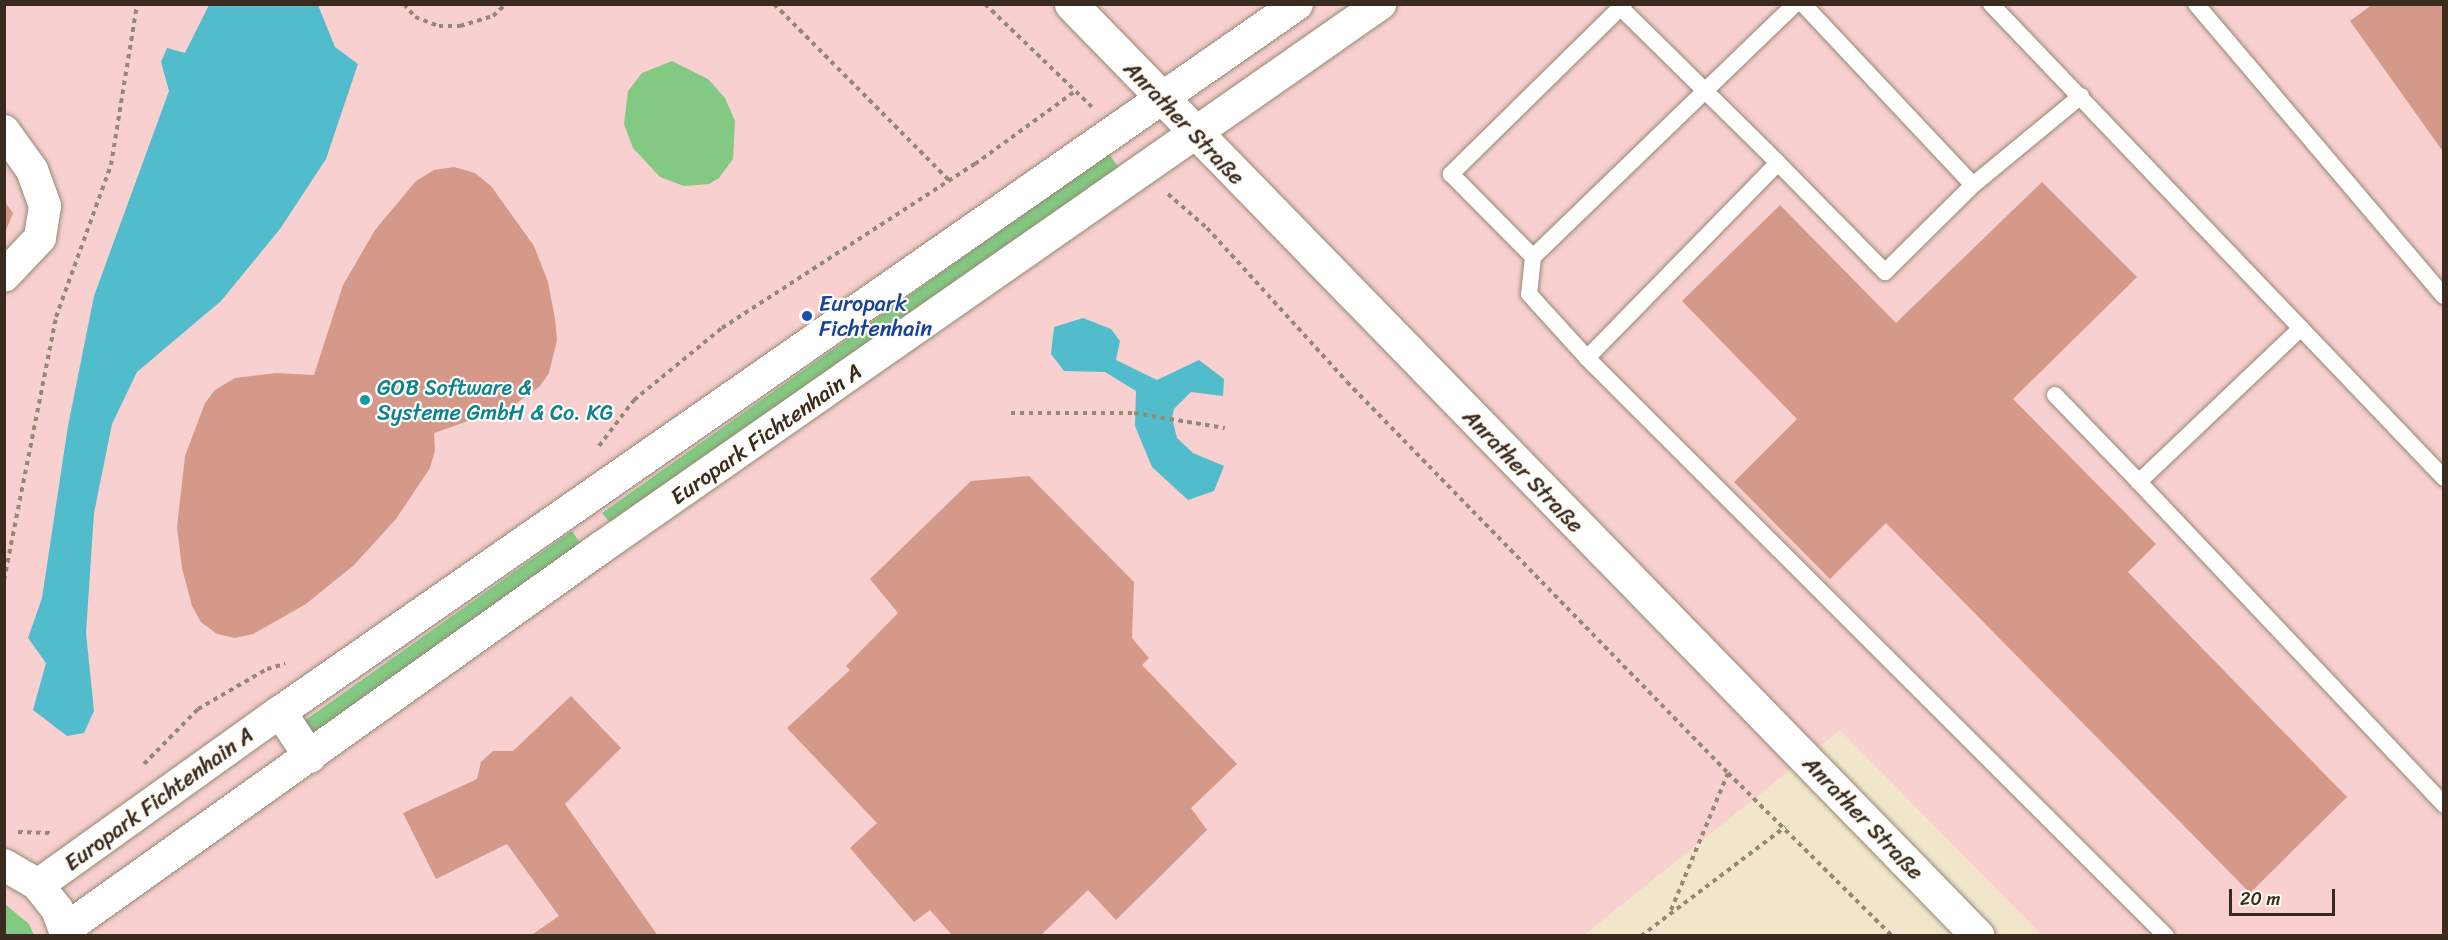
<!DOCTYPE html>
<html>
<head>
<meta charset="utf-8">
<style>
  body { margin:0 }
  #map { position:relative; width:2448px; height:940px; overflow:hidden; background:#f1e6cb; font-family:Sriracha,sans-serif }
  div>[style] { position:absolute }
  .built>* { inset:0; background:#f7d0cf }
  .green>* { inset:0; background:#83c983 }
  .water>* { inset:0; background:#51bccc }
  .building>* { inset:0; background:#d5998a }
  .path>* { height:4px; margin-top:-2px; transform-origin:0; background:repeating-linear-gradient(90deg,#968874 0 4.5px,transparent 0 9px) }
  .roads { filter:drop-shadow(0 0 2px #968874) drop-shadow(0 0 2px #968874) }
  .service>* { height:16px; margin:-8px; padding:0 8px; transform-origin:8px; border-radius:8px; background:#fff }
  .minor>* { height:32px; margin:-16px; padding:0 16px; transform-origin:16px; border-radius:16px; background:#fff }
  .secondary>* { height:33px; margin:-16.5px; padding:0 16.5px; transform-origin:16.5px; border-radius:16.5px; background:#fff }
  .dots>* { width:16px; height:16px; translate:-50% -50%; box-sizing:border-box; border:3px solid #fdfcf7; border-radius:50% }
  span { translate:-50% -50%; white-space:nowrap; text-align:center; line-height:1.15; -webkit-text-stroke:4.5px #fdfcf7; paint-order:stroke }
  .street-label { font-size:22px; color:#3b2a1e }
  .transit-label { font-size:22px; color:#164399 }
  .left { translate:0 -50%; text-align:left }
  .culture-label { font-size:22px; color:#0d838f }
  .frame { position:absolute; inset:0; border:6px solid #3b2a1e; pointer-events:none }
  .scale { position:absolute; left:2229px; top:889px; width:106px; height:27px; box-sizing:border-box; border:3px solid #3b2a1e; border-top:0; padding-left:8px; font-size:18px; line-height:21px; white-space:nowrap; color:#3b2a1e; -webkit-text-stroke:4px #fdfcf7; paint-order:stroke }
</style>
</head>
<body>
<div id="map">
  <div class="built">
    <div style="clip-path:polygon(5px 5px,2443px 5px,2443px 935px,2042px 935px,1840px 730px,1584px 935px,5px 936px)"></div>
  </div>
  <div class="green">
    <div style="clip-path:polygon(672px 61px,708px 79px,725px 98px,735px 121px,733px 159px,719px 178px,709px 184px,684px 186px,660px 177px,633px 148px,624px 124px,628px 91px,642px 73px)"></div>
    <div style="clip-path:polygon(1109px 154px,1119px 168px,611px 524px,602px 513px)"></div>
    <div style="clip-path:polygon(572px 531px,581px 544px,313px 734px,304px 721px)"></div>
    <div style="clip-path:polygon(5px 904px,29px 924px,34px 935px,5px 935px)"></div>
  </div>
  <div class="water">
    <div style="clip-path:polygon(209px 5px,318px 5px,335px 47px,358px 64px,326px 159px,280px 229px,221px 301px,137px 372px,112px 424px,94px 513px,86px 633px,94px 711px,84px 733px,67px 736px,33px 710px,46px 663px,28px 638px,42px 598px,68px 426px,94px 296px,169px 91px,161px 62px,167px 48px,185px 53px)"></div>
    <div style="clip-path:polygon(1083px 318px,1111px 329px,1120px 341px,1116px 360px,1157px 380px,1199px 360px,1224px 379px,1223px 396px,1191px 392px,1174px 409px,1172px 418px,1177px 438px,1193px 453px,1224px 466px,1214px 491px,1188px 500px,1152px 467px,1135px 426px,1136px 391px,1105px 372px,1064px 371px,1051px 354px,1054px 327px)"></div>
  </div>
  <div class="building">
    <div style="clip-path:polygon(2373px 4px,2444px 4px,2444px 153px,2350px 21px)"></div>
    <div style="clip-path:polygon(454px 167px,475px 173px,491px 186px,534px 246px,548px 282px,555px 319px,557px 340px,549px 373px,540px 386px,514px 405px,434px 433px,435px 450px,430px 468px,396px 519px,354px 565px,306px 604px,253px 634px,235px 638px,217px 634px,201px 622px,192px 606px,182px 568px,177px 527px,185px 456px,205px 403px,215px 390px,235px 378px,276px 373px,314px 375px,343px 285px,375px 230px,416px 181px,434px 170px)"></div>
    <div style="clip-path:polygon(2042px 182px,2137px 277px,2013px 399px,2156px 544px,2128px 572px,2347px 797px,2250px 893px,1886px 523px,1830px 579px,1734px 482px,1797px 419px,1682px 301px,1780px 205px,1896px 323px)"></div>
    <div style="clip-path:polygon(4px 201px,13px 213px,4px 235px)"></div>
    <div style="clip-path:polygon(1029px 476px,1134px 582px,1132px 638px,1149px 658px,1142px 665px,1237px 764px,1191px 808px,1207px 830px,1116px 920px,1088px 890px,1040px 936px,953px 936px,930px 910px,914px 922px,850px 848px,877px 823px,787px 728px,850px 670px,846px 666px,898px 613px,870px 579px,971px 481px)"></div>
    <div style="clip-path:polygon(571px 696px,621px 748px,565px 804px,658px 936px,530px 936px,559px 916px,507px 844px,436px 879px,403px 813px,477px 779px,481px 762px,493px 751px,513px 751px)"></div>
  </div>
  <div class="path">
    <div style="left:404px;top:4px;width:17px;rotate:50deg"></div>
    <div style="left:415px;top:17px;width:26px;rotate:21deg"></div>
    <div style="left:439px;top:26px;width:21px"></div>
    <div style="left:460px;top:26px;width:34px;rotate:-17deg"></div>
    <div style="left:493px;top:16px;width:18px;rotate:-43deg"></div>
    <div style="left:774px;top:4px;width:248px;rotate:45.2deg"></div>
    <div style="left:985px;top:4px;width:149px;rotate:43.9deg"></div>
    <div style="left:1168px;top:194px;width:52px;rotate:41.1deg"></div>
    <div style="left:1207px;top:228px;width:208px;rotate:47.7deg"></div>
    <div style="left:1347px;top:382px;width:546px;rotate:45.74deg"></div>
    <div style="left:1728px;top:773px;width:231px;rotate:44.8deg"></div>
    <div style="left:1011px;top:413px;width:123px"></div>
    <div style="left:1134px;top:413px;width:92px;rotate:9.4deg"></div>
    <div style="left:599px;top:446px;width:58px;rotate:-52.7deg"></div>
    <div style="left:634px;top:400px;width:114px;rotate:-39.3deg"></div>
    <div style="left:722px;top:328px;width:302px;rotate:-33deg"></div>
    <div style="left:975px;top:164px;width:126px;rotate:-36deg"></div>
    <div style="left:4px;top:580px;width:268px;rotate:-78.8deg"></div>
    <div style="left:56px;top:317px;width:162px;rotate:-70.1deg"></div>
    <div style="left:111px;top:165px;width:163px;rotate:-80.8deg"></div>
    <div style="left:144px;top:764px;width:77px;rotate:-45.5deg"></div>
    <div style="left:198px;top:709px;width:80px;rotate:-30.1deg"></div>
    <div style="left:267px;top:669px;width:19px;rotate:-16deg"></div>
    <div style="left:18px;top:832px;width:32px;rotate:2deg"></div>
    <div style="left:1671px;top:910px;width:148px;rotate:-67.4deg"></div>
    <div style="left:1641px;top:936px;width:181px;rotate:-37.1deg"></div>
  </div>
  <div class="roads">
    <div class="service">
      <div style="left:1624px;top:4px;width:243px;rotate:135.5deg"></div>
      <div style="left:1451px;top:174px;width:117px;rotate:45.3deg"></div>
      <div style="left:1533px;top:257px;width:37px;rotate:96deg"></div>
      <div style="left:1529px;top:294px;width:86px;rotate:47.8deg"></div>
      <div style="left:1587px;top:358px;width:273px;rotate:-45.6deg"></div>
      <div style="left:1778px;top:163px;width:153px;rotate:45.5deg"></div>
      <div style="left:1885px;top:272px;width:124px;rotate:-44.7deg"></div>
      <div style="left:1973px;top:185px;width:140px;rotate:-39.5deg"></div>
      <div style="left:1803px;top:4px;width:248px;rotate:46.8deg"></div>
      <div style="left:1991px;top:4px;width:656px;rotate:46.3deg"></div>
      <div style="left:2196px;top:4px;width:383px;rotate:49.7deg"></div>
      <div style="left:1621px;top:8px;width:221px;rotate:44.6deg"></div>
      <div style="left:1533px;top:257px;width:364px;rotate:-44deg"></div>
      <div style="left:2301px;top:328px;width:224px;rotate:136.5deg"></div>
      <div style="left:2139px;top:482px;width:444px;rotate:46.6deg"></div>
      <div style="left:1587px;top:358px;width:818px;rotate:44.95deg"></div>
      <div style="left:2055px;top:395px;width:121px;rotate:46deg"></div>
    </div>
    <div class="minor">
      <div style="left:4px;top:131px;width:48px;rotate:54.3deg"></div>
      <div style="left:32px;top:170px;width:38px;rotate:70deg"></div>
      <div style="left:45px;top:206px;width:32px;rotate:99deg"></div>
      <div style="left:40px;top:238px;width:52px;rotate:133.5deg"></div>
      <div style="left:280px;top:712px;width:54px;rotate:56.3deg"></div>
      <div style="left:4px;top:865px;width:39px;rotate:30deg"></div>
      <div style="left:38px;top:885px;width:31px;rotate:52deg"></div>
      <div style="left:57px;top:909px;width:29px;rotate:70deg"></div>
      <div style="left:38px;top:885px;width:297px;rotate:-35.6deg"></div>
      <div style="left:280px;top:712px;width:1239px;rotate:-34.84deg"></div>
      <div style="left:67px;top:928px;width:657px;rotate:-35.46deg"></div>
      <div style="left:602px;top:547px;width:949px;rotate:-34.91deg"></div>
    </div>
    <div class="secondary">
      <div style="left:1071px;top:4px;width:1300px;rotate:45.78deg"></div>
    </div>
  </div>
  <div class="dots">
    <div style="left:807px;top:316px;background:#1a4fb4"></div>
    <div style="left:365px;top:400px;background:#0f9aa8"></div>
  </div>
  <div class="street-label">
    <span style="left:1184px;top:123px;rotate:46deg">Anrather Straße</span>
    <span style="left:766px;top:434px;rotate:-35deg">Europark Fichtenhain A</span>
    <span style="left:1523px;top:471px;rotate:46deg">Anrather Straße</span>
    <span style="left:159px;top:799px;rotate:-36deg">Europark Fichtenhain A</span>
    <span style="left:1863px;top:818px;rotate:46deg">Anrather Straße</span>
  </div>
  <div class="transit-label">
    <span class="left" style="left:819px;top:316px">Europark<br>Fichtenhain</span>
  </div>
  <div class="culture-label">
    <span class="left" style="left:377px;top:400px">GOB Software &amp;<br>Systeme GmbH &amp; Co. KG</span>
  </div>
  <div class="frame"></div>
  <div class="scale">20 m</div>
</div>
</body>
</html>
